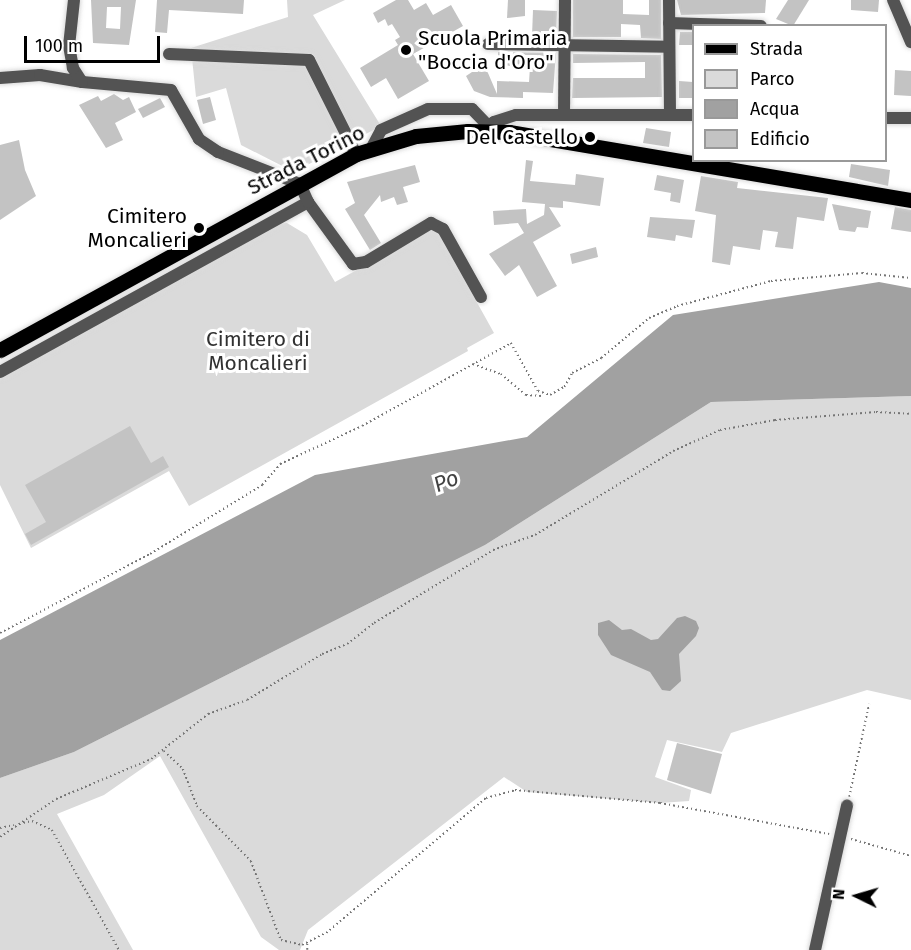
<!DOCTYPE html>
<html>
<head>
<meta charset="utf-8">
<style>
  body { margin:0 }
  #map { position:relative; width:911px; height:950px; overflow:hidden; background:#fff; font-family:"Fira Sans",sans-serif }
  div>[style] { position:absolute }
  .green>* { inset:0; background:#dadada }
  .water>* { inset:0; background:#a1a1a1 }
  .building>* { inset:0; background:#c3c3c3 }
  .path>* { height:1.5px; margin-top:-0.75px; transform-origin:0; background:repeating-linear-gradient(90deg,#757575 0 1.5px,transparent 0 4.5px) }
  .roads { filter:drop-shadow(0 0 2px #dbdbdb) drop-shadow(0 0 2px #dbdbdb) }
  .minor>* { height:12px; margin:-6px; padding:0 6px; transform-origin:6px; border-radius:6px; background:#535353 }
  .major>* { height:15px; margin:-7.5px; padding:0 7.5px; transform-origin:7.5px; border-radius:7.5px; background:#000 }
  .dots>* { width:16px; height:16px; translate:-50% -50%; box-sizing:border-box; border:3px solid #fff; border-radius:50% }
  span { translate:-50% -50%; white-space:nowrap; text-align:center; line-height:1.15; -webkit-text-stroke:6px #fff; paint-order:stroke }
  .poi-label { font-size:21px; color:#000 }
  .left { translate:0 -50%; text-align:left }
  .right { translate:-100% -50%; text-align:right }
  .street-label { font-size:21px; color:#000 }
  .park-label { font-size:21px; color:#313131 }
  .water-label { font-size:22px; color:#424242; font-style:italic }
  .legend { position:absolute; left:692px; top:24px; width:195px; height:138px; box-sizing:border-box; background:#fff; border:2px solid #999; margin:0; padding:8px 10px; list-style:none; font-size:18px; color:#000 }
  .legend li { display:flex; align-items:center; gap:12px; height:30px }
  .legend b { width:30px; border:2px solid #999 }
  .north { position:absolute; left:827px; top:866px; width:60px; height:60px; -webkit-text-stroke:4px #fff; paint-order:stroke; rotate:275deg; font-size:16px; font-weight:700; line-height:24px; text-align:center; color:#000 }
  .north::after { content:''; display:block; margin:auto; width:21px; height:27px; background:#000; clip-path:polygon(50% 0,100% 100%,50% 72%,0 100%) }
  .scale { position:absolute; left:24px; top:36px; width:136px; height:27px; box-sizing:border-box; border:3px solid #000; border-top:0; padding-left:8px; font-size:18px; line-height:21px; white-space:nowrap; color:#000; -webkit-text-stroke:4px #fff; paint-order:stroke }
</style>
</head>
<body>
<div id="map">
  <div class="green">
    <div style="clip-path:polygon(287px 0,345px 0,313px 15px,381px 126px,294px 172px,241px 145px,226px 88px,196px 97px,191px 48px,288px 17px)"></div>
    <div style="clip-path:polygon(287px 223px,307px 235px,335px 282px,435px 227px,494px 333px,467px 348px,468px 351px,189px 506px,169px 471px,31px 548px,0 485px,0 377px,275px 224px)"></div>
    <div style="clip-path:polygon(911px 396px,911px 700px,867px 690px,731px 733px,722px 752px,667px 740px,655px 777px,691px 790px,689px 801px,660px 803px,527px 792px,504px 777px,308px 930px,300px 950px,279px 950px,261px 937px,160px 756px,104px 795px,57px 814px,133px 950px,0 950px,0 778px,74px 752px,485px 545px,711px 402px)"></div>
  </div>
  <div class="water">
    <div style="clip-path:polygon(879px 282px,911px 288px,911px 396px,711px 402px,485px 545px,74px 752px,0 778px,0 640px,315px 475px,527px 437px,673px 315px)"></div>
    <div style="clip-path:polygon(685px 616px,696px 621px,699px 628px,696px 636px,679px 654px,681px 681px,670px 691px,662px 690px,650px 672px,611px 655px,598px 635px,598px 623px,609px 620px,622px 630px,631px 629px,651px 640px,658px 639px,677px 618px)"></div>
  </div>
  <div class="building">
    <div style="clip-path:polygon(evenodd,91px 0,136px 0,129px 45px,93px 43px,91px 0,107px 7px,121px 7px,120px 29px,106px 28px,107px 7px)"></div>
    <div style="clip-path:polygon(157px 0,244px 0,243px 14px,169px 10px,167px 33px,155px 32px)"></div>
    <div style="clip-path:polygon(396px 0,408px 0,414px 10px,426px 3px,433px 15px,451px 5px,463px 26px,413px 54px,429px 81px,398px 99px,386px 78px,371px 87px,360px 68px,398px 45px,395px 40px,400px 37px,392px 24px,388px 26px,385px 19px,378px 23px,373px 13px)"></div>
    <div style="clip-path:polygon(508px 0,525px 0,525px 16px,507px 18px)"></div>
    <div style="clip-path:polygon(573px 0,623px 0,623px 14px,649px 15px,649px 0,661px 0,661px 39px,641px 38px,640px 25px,621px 24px,621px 37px,573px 37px)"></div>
    <div style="clip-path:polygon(677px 0,766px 0,765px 13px,681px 15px)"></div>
    <div style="clip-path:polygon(788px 0,809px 0,793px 26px,776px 19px)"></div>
    <div style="clip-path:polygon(851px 0,879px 0,878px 12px,851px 10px)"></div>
    <div style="clip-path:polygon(533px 10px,557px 11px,556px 37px,532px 36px)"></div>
    <div style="clip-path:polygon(680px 32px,693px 32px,693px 45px,679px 45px)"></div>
    <div style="clip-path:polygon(498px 52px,556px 53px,553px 93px,523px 92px,523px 98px,490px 97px,474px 91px,466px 76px,475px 70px,470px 59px,485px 66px,497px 94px,497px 81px,529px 82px,530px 67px,498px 65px)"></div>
    <div style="clip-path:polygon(573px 54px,661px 55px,662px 97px,572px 98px,573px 78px,645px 78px,645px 62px,573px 63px)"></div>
    <div style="clip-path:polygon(895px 70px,911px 71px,911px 96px,894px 95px)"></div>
    <div style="clip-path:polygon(679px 81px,693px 82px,693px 98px,679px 98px)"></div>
    <div style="clip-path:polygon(114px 94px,123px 100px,129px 97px,136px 112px,115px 123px,123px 140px,106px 148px,79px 105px,98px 96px,101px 101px)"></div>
    <div style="clip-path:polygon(210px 97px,216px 120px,203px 124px,197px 100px)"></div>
    <div style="clip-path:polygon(160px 98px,165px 107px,143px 118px,138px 109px)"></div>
    <div style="clip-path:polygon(646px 128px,671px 132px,669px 147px,643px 143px)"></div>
    <div style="clip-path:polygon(19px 140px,25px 170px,36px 196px,0 220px,0 145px)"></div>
    <div style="clip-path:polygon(526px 160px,533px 161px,530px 181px,575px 185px,576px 174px,604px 178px,600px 206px,563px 201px,563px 208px,549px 207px,561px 226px,533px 242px,557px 286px,537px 297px,519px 265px,505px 276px,489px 254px,524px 233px,518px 223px,494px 225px,493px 211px,526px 209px,527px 224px,544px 215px,545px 204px,522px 202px)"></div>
    <div style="clip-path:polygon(851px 164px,890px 170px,888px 186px,849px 177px)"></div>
    <div style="clip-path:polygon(415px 165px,420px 182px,403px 187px,408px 202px,397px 205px,394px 197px,381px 202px,380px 195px,364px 215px,381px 243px,370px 250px,345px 209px,355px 203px,347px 182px)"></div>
    <div style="clip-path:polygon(657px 175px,684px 180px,680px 203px,670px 201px,671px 193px,654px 190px)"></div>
    <div style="clip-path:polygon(701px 176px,738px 182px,737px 188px,828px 198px,824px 221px,797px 217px,793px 249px,775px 247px,778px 232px,763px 230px,760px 250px,733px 246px,730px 265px,712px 262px,716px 215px,695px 211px)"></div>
    <div style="clip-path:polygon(832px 204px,871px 211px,868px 228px,857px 227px,855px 232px,839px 230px)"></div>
    <div style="clip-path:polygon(895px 207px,911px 210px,911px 232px,891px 229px)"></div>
    <div style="clip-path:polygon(650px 217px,695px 220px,692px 238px,676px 235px,675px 241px,647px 237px)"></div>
    <div style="clip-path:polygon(596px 247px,598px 257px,572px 264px,570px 254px)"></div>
    <div style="clip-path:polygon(130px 426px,151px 463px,163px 456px,169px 467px,31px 545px,25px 534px,46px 522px,25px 485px)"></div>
    <div style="clip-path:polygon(677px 743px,722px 754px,711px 794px,667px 780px)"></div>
  </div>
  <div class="path">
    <div style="left:473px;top:364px;width:30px;rotate:20deg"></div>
    <div style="left:501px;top:374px;width:33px;rotate:40deg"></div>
    <div style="left:526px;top:395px;width:16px;rotate:4deg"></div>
    <div style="left:0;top:633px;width:170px;rotate:-27.8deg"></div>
    <div style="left:150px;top:554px;width:132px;rotate:-31.6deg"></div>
    <div style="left:262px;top:485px;width:28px;rotate:-49deg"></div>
    <div style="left:280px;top:464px;width:90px;rotate:-24.9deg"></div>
    <div style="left:362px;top:426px;width:171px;rotate:-29.1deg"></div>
    <div style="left:511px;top:343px;width:55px;rotate:60.6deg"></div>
    <div style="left:538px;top:391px;width:13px;rotate:18deg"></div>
    <div style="left:550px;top:395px;width:16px;rotate:-30deg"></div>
    <div style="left:564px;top:387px;width:16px;rotate:-60deg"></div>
    <div style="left:572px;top:373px;width:33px;rotate:-27deg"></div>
    <div style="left:601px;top:358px;width:62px;rotate:-39.8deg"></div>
    <div style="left:649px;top:318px;width:30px;rotate:-23deg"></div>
    <div style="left:677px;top:306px;width:97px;rotate:-14.9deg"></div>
    <div style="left:771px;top:281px;width:91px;rotate:-5deg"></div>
    <div style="left:862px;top:273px;width:49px;rotate:5.8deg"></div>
    <div style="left:164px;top:751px;width:26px;rotate:43deg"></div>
    <div style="left:183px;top:769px;width:40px;rotate:69deg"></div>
    <div style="left:197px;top:806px;width:77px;rotate:45.5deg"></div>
    <div style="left:251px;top:861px;width:85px;rotate:69.2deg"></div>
    <div style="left:281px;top:940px;width:22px;rotate:13deg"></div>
    <div style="left:302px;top:945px;width:27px;rotate:-27deg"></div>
    <div style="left:326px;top:933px;width:209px;rotate:-40.2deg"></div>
    <div style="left:486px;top:798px;width:30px;rotate:-15deg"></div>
    <div style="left:515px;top:790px;width:146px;rotate:5.1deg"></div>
    <div style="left:660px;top:803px;width:172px;rotate:10.4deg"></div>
    <div style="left:849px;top:797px;width:95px;rotate:-77.9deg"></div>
    <div style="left:19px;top:824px;width:13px;rotate:-13deg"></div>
    <div style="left:32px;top:821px;width:22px;rotate:24deg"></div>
    <div style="left:52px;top:830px;width:137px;rotate:60.8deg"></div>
    <div style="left:0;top:828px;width:14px;rotate:-12deg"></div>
    <div style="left:0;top:837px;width:68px;rotate:-34.2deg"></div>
    <div style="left:56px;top:799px;width:103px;rotate:-22.8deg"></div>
    <div style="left:151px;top:759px;width:73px;rotate:-38.3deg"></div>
    <div style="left:208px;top:714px;width:41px;rotate:-19.7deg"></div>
    <div style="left:247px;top:700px;width:88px;rotate:-31.5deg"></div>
    <div style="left:322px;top:654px;width:27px;rotate:-22deg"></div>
    <div style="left:347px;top:644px;width:34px;rotate:-38deg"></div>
    <div style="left:374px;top:623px;width:140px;rotate:-31.5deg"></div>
    <div style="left:493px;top:550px;width:45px;rotate:-19.7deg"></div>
    <div style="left:535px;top:535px;width:162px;rotate:-31.3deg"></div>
    <div style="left:673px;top:451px;width:51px;rotate:-24.1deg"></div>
    <div style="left:720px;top:430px;width:56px;rotate:-10.3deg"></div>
    <div style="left:775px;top:420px;width:101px;rotate:-4.5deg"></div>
    <div style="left:876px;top:412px;width:35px;rotate:3deg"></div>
    <div style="left:851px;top:839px;width:62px;rotate:15.8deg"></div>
    <div style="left:307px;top:950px;width:7px;rotate:-90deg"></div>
  </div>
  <div class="roads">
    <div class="minor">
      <div style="left:669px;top:0;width:115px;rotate:89.5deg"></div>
      <div style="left:893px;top:0;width:46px;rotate:66.8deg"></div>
      <div style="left:669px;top:23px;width:92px;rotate:1.9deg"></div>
      <div style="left:488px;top:44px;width:181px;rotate:0.9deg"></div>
      <div style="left:169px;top:54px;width:140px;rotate:2.5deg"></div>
      <div style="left:309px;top:60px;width:105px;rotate:63.4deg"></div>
      <div style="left:0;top:78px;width:40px;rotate:-4.3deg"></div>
      <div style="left:40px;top:75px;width:43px;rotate:9.5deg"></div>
      <div style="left:564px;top:115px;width:115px;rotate:-89.5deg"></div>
      <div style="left:886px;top:118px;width:25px"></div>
      <div style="left:485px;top:130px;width:12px;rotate:-42deg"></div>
      <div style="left:494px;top:122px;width:23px;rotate:-18deg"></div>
      <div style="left:516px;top:115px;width:178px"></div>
      <div style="left:371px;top:149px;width:21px;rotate:-62deg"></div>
      <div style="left:381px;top:130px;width:51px;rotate:-24.1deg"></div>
      <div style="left:428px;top:109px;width:44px"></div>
      <div style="left:472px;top:109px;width:29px;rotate:46deg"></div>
      <div style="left:308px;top:202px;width:77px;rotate:54deg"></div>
      <div style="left:353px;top:264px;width:13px;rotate:-9deg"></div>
      <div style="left:366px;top:262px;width:76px;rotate:-31deg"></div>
      <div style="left:431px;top:223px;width:13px;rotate:27deg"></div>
      <div style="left:443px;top:229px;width:78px;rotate:60.8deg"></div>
      <div style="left:0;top:372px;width:352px;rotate:-28.9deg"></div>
      <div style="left:308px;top:202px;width:20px;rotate:-114deg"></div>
      <div style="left:300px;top:184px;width:88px;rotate:-158.7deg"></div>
      <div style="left:218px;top:152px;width:23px;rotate:-146deg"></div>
      <div style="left:199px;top:139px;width:56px;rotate:-119.7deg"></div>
      <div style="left:171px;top:90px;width:89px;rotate:-174.9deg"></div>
      <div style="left:82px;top:82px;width:17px;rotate:-123deg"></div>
      <div style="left:73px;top:68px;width:22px;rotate:-100deg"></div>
      <div style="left:69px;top:46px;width:46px;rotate:-83.8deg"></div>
      <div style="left:815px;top:950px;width:148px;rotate:-77.5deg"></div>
    </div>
    <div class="major">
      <div style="left:0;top:350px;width:406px;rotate:-28.8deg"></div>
      <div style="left:356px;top:154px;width:63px;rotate:-16.7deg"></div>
      <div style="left:416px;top:136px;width:52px;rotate:-5.5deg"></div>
      <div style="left:468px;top:131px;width:41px;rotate:1.4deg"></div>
      <div style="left:509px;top:132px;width:408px;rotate:9.6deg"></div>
    </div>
  </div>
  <div class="dots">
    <div style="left:406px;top:50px;background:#000"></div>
    <div style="left:590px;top:137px;background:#000"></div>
    <div style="left:199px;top:228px;background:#000"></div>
  </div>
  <div class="poi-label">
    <span class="left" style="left:418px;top:50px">Scuola Primaria<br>"Boccia d'Oro"</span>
    <span class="right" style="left:578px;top:137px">Del Castello</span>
    <span class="right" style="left:187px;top:228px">Cimitero<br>Moncalieri</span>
  </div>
  <div class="street-label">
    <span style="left:306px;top:160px;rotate:-27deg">Strada Torino</span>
  </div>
  <div class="park-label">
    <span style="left:258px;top:351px">Cimitero di<br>Moncalieri</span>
  </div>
  <div class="water-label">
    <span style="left:446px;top:481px;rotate:-22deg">Po</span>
  </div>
  <ul class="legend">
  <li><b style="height:8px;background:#000"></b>Strada</li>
  <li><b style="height:16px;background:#dadada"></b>Parco</li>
  <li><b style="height:16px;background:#a1a1a1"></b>Acqua</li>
  <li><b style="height:16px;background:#c3c3c3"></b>Edificio</li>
  </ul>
  <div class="north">N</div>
  <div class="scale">100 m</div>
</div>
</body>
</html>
